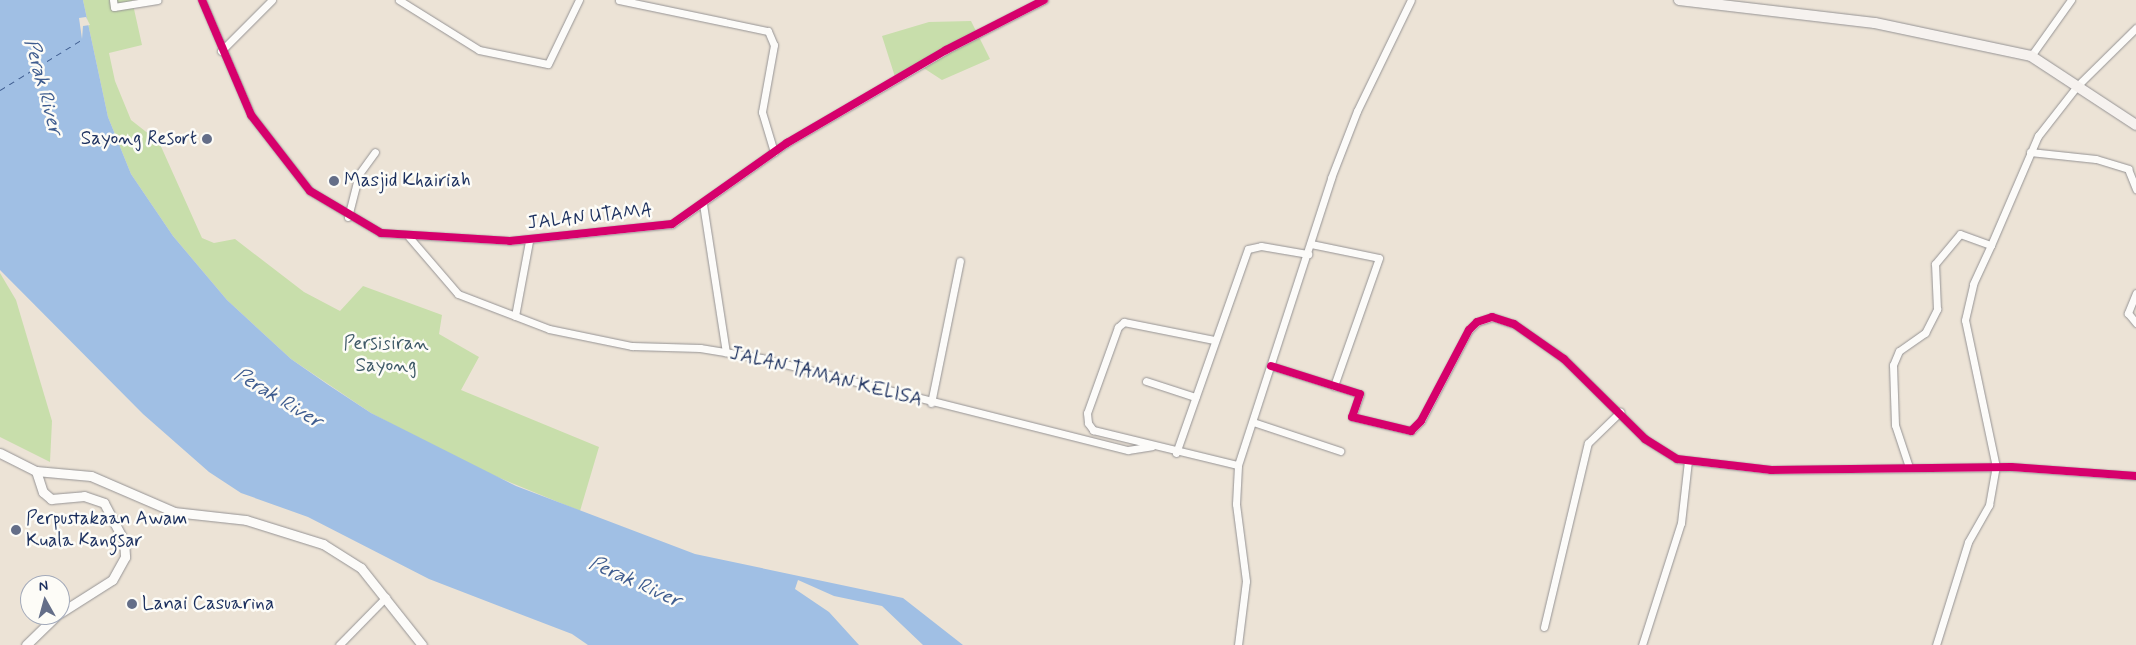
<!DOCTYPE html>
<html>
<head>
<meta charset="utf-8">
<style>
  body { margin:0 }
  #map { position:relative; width:2136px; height:645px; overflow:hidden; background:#ece3d6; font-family:Mynerve,sans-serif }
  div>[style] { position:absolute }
  .green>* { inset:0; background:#c8deab }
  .water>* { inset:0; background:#a0bfe4 }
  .pier>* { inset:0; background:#ece3d6 }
  .ferry>* { height:1px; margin-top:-0.5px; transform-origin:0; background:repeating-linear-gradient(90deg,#3e5c8f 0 6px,transparent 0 11px) }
  .roads { filter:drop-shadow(0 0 1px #959394) drop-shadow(0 0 1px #959394) }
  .minor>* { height:7px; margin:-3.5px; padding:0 3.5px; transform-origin:3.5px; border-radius:3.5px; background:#fcfbf9 }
  .tertiary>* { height:9px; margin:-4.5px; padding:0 4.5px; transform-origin:4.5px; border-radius:4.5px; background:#fcfbf9 }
  .secondary>* { height:10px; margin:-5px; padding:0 5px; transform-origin:5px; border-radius:5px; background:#f6f2ef }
  .cycleway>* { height:8px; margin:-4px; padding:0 4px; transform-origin:4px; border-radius:4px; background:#d6006c }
  .dots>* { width:14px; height:14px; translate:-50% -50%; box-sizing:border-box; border:2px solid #fdfcf7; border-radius:50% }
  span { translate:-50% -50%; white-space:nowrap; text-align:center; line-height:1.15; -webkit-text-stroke:5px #fdfcf7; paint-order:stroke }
  .poi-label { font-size:19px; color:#1b2f5e }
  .right { translate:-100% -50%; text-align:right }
  .left { translate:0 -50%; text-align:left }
  .street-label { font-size:19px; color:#1b2f5e }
  .park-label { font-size:19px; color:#3f5a68 }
  .water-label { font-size:20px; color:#3e5c8f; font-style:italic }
  .north { position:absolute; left:20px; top:575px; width:50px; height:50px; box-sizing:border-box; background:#fdfcf7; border:1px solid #a3aaba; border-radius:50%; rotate:353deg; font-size:14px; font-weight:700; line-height:20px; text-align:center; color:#1b2f5e }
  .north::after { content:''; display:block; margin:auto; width:18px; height:22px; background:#646e88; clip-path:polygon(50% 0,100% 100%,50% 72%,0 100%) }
</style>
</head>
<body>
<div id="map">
  <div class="green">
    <div style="clip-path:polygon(83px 0,132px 0,142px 45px,109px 53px,115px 81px,131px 120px,159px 142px,202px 238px,214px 243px,235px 239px,304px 292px,340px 311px,363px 286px,442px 315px,439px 334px,479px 357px,461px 390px,599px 447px,580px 511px,468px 465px,371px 413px,291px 359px,227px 300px,173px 236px,131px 174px,108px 117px)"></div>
    <div style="clip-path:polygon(971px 21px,990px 59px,942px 80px,922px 67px,896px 80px,882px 36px,929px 22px)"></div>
    <div style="clip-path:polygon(0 273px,16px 300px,52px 421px,50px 462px,0 437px)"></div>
  </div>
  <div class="water">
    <div style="clip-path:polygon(0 0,83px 0,108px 117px,131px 174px,173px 236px,227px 300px,291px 359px,327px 384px,371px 413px,516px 486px,695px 554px,903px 598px,963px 645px,923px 645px,882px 606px,834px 596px,798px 580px,795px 589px,829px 612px,859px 645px,588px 645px,572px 634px,429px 579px,308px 517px,241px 493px,209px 472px,143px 414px,0 270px)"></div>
  </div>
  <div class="pier">
    <div style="clip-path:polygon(86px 17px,90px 25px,83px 26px,82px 39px,79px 18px)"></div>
  </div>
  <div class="ferry">
    <div style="left:0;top:90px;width:97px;rotate:-31.6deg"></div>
  </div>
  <div class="roads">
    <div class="minor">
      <div style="left:113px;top:0;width:7px;rotate:82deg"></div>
      <div style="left:114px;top:7px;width:44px;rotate:-9.2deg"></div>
      <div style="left:202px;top:0;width:125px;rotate:66.9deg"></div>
      <div style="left:251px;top:115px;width:96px;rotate:52.2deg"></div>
      <div style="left:310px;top:191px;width:82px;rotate:30.6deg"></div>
      <div style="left:381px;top:233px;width:129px;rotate:3.5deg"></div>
      <div style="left:510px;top:241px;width:163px;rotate:-6deg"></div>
      <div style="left:672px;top:224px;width:141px;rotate:-35.2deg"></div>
      <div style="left:787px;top:143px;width:184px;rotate:-30.3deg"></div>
      <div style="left:946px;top:50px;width:110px;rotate:-27deg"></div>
      <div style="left:399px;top:0;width:94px;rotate:32deg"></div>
      <div style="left:479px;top:50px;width:70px;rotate:11.5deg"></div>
      <div style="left:548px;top:64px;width:71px;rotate:-64.2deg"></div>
      <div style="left:619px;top:0;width:152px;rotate:11.8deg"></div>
      <div style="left:768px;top:31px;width:15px;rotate:67deg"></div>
      <div style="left:774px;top:45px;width:68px;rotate:100.2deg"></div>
      <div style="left:762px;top:112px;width:42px;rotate:73.3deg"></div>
      <div style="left:221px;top:51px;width:72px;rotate:-45deg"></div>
      <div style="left:2031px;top:56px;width:69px;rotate:-54.5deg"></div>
      <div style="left:2030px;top:152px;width:66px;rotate:6.1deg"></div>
      <div style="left:2096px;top:159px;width:34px;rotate:17deg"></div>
      <div style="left:2128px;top:169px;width:22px;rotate:68deg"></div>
      <div style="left:703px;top:204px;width:150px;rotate:81.2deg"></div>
      <div style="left:348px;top:217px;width:44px;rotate:-75.7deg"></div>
      <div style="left:359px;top:174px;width:27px;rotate:-54deg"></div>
      <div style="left:409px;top:237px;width:75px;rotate:49.3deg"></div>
      <div style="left:458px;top:294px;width:97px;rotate:21deg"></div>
      <div style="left:549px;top:329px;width:85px;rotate:11.6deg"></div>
      <div style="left:632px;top:346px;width:68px;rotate:1.7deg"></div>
      <div style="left:700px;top:348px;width:62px;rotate:9.3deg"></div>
      <div style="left:761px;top:358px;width:378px;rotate:14.1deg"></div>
      <div style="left:1128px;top:450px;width:24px;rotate:-9deg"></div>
      <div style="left:1311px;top:244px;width:69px;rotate:11.6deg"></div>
      <div style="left:1379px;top:258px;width:136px;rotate:109.4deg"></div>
      <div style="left:2136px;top:293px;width:22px;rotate:112deg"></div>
      <div style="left:2128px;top:313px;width:13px;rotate:51deg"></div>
      <div style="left:515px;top:316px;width:76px;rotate:-79.4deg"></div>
      <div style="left:1214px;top:340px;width:92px;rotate:-168.7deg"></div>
      <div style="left:1124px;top:322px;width:8px;rotate:140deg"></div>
      <div style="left:1118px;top:327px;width:91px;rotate:109.8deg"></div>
      <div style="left:1087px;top:413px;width:10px;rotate:84deg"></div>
      <div style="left:1088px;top:423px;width:9px;rotate:54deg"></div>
      <div style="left:1093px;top:430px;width:149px;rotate:13.6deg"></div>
      <div style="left:1271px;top:366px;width:93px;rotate:17.5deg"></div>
      <div style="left:1360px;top:394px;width:24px;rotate:109deg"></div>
      <div style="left:1352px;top:417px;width:61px;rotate:13.3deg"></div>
      <div style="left:1411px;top:431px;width:14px;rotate:-45deg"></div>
      <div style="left:1421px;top:421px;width:103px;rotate:-62.2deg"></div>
      <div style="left:1469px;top:330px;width:11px;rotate:-45deg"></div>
      <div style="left:1477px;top:322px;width:16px;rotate:-18deg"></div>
      <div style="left:1492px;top:317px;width:23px;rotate:18deg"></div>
      <div style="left:1514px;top:324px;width:61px;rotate:35deg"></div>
      <div style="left:1564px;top:359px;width:114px;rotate:44.6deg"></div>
      <div style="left:1645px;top:439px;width:38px;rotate:32deg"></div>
      <div style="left:1677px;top:459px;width:95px;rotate:6.7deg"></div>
      <div style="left:1771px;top:470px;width:240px;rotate:-0.7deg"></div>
      <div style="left:2011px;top:467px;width:125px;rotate:4.1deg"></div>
      <div style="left:1146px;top:381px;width:52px;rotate:18.1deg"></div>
      <div style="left:931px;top:403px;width:145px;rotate:-78.5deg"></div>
      <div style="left:1253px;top:422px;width:92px;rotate:18.4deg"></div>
      <div style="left:1176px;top:453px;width:216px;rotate:-70.6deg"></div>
      <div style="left:1248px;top:249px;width:13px;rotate:-13deg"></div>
      <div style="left:1261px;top:246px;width:48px;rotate:9.7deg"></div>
      <div style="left:1909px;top:467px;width:44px;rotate:-108.4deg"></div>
      <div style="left:1895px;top:425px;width:60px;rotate:-91.9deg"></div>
      <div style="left:1893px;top:365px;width:15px;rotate:-67deg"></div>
      <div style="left:1899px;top:351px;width:32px;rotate:-35deg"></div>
      <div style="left:1925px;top:333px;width:27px;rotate:-63deg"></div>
      <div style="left:1937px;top:309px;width:45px;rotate:-92.5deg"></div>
      <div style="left:1935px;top:264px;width:39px;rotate:-50deg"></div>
      <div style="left:1960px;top:234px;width:33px;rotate:20deg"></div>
      <div style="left:1991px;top:245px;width:119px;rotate:-66.7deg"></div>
      <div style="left:2038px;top:136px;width:63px;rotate:-52deg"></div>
      <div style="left:2077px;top:86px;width:83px;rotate:-44.5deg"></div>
      <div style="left:1544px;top:627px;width:189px;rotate:-76.6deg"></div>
      <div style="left:1588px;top:443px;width:45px;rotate:-44.1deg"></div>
      <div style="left:339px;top:645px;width:67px;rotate:-45.6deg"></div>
      <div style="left:1238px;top:645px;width:64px;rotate:-82.9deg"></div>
      <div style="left:1246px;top:581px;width:78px;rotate:-97.4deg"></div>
      <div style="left:1236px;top:504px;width:39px;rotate:-87deg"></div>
      <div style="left:1238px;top:465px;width:302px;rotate:-72deg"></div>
      <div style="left:1331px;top:178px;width:72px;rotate:-68.8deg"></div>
      <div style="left:1357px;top:111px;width:123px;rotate:-64.1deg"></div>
      <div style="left:1642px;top:645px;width:128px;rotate:-72.3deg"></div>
      <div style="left:1681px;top:523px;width:62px;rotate:-83.6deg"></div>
      <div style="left:1936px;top:645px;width:108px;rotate:-72.7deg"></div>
      <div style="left:1968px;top:542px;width:43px;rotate:-60.4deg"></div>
      <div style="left:1989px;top:505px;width:39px;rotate:-80deg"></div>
      <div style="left:1996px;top:467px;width:150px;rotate:-101.9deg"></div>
      <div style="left:1965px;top:320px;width:37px;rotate:-77deg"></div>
      <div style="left:1973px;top:284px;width:43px;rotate:-65.2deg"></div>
    </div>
    <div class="tertiary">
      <div style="left:0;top:453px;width:40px;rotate:26.6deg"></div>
      <div style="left:36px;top:471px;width:55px;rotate:5.2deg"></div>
      <div style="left:91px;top:476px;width:90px;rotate:23.4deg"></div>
      <div style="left:174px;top:512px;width:72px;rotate:6.3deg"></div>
      <div style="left:246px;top:520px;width:81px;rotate:17.3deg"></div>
      <div style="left:323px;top:544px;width:45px;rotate:32.3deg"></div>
      <div style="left:361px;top:568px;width:98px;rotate:51.6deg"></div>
      <div style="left:36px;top:471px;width:22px;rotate:72deg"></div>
      <div style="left:43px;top:492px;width:11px;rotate:41deg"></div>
      <div style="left:51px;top:499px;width:33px;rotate:-5deg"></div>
      <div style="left:84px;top:496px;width:21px;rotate:19deg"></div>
      <div style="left:104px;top:503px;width:43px;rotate:62.2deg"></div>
      <div style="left:124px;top:541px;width:16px;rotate:86deg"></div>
      <div style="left:125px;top:557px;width:26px;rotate:119deg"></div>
      <div style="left:112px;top:580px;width:62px;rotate:147.6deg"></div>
      <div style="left:26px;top:645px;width:43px;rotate:-44.1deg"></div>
    </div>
    <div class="secondary">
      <div style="left:1679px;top:0;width:197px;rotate:6.7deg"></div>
      <div style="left:1875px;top:23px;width:159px;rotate:11.9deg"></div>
      <div style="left:2031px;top:56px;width:126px;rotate:33.3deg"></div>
    </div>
  </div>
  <div class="cycleway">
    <div style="left:202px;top:0;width:125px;rotate:66.9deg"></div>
    <div style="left:251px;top:115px;width:96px;rotate:52.2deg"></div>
    <div style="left:310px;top:191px;width:82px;rotate:30.6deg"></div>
    <div style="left:381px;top:233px;width:129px;rotate:3.5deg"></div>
    <div style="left:510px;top:241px;width:163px;rotate:-6deg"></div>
    <div style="left:672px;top:224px;width:141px;rotate:-35.2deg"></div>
    <div style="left:787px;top:143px;width:184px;rotate:-30.3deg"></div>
    <div style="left:946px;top:50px;width:110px;rotate:-27deg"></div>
    <div style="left:1271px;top:366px;width:93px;rotate:17.5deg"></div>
    <div style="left:1360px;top:394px;width:24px;rotate:109deg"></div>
    <div style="left:1352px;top:417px;width:61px;rotate:13.3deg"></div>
    <div style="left:1411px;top:431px;width:14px;rotate:-45deg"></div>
    <div style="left:1421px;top:421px;width:103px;rotate:-62.2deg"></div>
    <div style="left:1469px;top:330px;width:11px;rotate:-45deg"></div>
    <div style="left:1477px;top:322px;width:16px;rotate:-18deg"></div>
    <div style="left:1492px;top:317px;width:23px;rotate:18deg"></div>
    <div style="left:1514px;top:324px;width:61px;rotate:35deg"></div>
    <div style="left:1564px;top:359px;width:114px;rotate:44.6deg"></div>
    <div style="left:1645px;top:439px;width:38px;rotate:32deg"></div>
    <div style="left:1677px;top:459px;width:95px;rotate:6.7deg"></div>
    <div style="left:1771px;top:470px;width:240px;rotate:-0.7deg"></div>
    <div style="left:2011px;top:467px;width:125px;rotate:4.1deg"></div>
  </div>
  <div class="dots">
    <div style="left:207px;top:139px;background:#646e88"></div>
    <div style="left:334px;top:181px;background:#646e88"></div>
    <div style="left:16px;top:530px;background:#646e88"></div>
    <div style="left:132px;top:604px;background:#646e88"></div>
  </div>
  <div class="poi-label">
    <span class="right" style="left:197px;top:139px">Sayong Resort</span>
    <span class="left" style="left:344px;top:181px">Masjid Khairiah</span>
    <span class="left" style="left:26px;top:530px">Perpustakaan Awam<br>Kuala Kangsar</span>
    <span class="left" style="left:142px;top:604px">Lanai Casuarina</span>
  </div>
  <div class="street-label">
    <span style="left:590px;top:217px;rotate:-6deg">JALAN UTAMA</span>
    <span style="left:826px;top:377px;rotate:14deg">JALAN TAMAN KELISA</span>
  </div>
  <div class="park-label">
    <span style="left:386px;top:355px">Persisiran<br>Sayong</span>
  </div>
  <div class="water-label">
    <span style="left:43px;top:87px;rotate:75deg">Perak River</span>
    <span style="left:278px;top:398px;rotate:31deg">Perak River</span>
    <span style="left:635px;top:582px;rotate:24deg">Perak River</span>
  </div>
  <div class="north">N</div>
</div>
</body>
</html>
